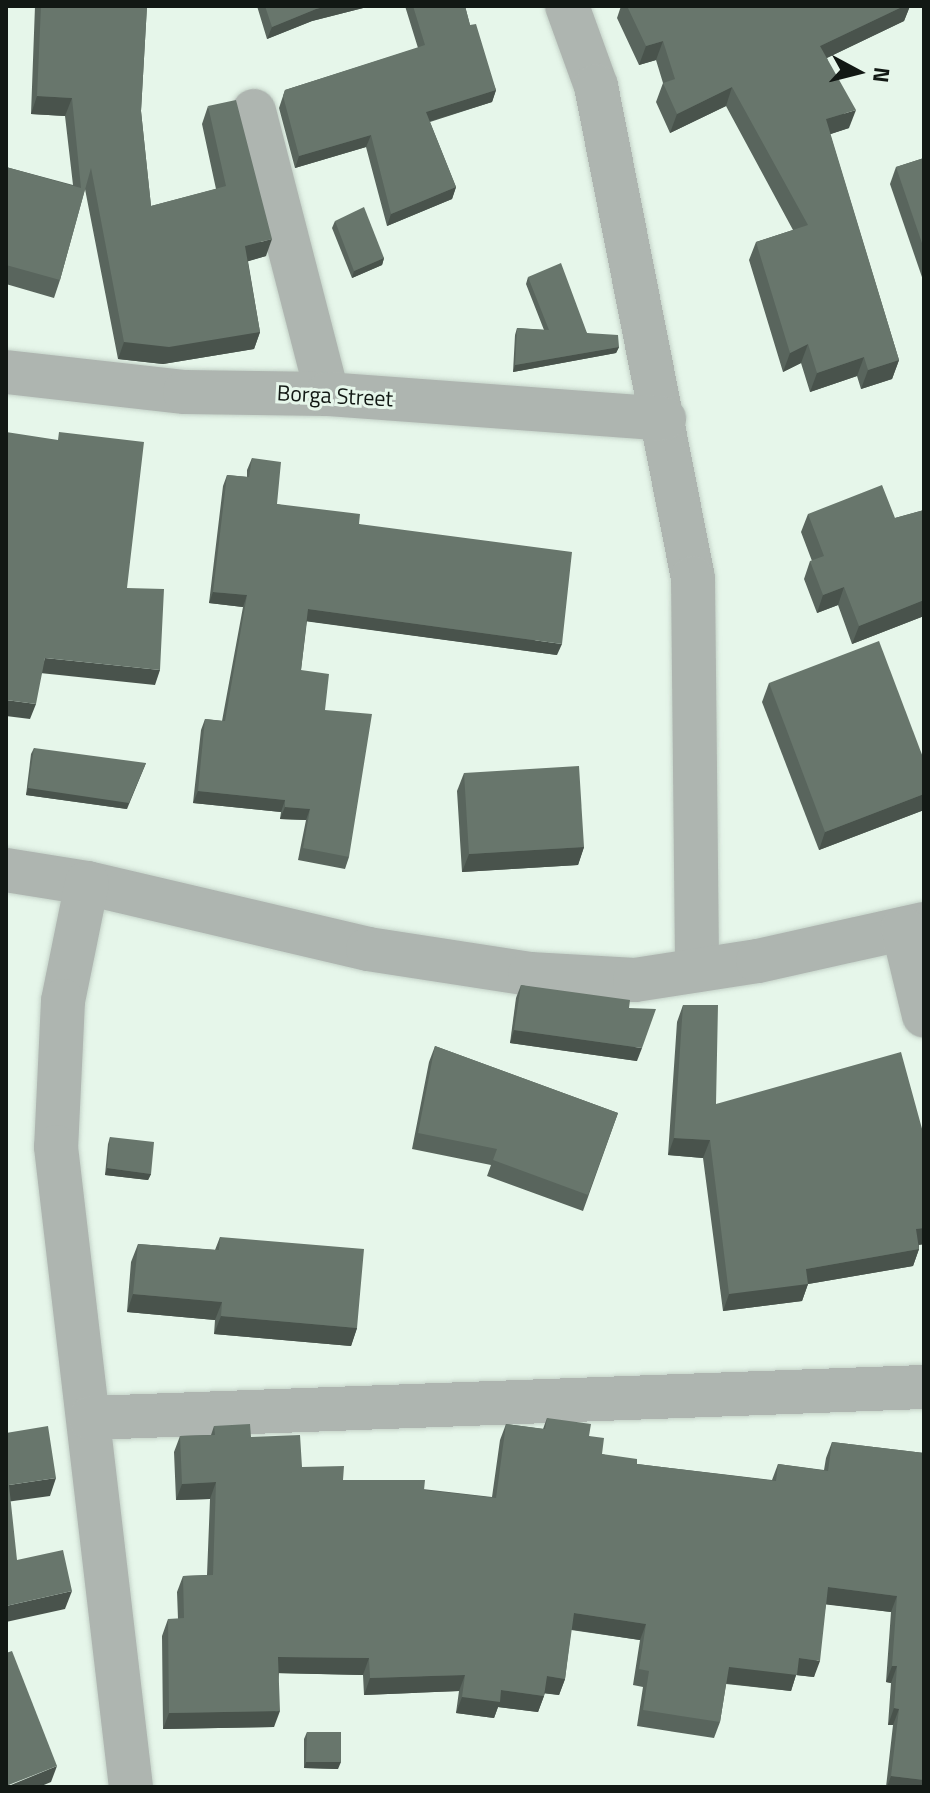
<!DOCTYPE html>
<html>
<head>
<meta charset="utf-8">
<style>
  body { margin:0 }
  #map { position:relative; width:930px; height:1793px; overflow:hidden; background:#e6f6ea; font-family:"Titillium Web",sans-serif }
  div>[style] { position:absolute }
  .roads { filter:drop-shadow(0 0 2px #c4d2c8) drop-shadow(0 0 2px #c4d2c8) }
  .minor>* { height:44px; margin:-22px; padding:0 22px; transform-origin:22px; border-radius:22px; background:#aeb5b0 }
  .wall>* { inset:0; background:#59655d }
  .shaded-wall>* { inset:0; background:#49534c }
  .building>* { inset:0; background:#68766c }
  span { translate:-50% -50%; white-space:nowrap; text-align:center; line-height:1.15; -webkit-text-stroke:6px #e6f6ea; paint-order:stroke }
  .street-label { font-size:22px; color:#121814 }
  .frame { position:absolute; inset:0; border:8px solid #121814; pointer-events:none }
  .north { position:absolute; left:818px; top:32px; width:80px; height:80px; -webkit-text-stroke:6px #e6f6ea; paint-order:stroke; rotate:97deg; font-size:22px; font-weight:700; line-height:32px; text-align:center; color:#121814 }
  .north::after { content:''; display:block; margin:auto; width:28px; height:36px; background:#121814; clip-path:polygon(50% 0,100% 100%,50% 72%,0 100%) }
</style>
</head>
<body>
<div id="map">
  <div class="roads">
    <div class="minor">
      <div style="left:567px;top:6px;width:85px;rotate:70.1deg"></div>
      <div style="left:596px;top:86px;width:501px;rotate:78.85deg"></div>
      <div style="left:693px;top:578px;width:392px;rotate:89.4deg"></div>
      <div style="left:254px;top:111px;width:292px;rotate:75.5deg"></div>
      <div style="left:6px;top:372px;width:180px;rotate:6.4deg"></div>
      <div style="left:185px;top:392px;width:142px;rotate:0.8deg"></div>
      <div style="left:327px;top:394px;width:338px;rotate:4.2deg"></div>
      <div style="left:6px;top:870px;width:82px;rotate:9.1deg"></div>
      <div style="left:87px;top:883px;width:289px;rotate:13.2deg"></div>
      <div style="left:368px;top:949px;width:164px;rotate:8.8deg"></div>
      <div style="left:530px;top:974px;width:105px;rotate:3.3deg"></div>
      <div style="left:635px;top:980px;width:124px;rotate:-8.8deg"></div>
      <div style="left:758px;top:961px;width:170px;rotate:-12.6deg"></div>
      <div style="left:87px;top:883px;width:120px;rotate:101.5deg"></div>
      <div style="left:63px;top:1001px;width:146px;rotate:92.7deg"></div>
      <div style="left:56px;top:1147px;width:644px;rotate:83.32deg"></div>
      <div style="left:903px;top:929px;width:89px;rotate:76.4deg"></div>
      <div style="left:90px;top:1418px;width:835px;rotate:-2.13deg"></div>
    </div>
  </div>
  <div class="wall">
    <div style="clip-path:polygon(35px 6px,147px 6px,141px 111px,151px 206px,216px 189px,202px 124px,208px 106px,266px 256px,248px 261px,260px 332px,254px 349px,163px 364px,118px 359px,85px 189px,60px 280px,54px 298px,6px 284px,6px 167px,73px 185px,65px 116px,31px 114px)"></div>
    <div style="clip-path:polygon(257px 6px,371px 6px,312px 21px,267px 39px)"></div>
    <div style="clip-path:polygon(405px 6px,465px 6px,470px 25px,496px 90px,492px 102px,430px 122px,456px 187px,452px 199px,387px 226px,366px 147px,295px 168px,279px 108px,285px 90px,418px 48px)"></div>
    <div style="clip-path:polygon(621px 6px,910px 6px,904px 21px,827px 58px,849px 128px,830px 134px,899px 360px,892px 379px,861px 389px,857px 376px,810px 392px,801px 363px,783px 372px,749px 260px,756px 242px,793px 230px,726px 106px,670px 133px,656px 102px,663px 83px,656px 60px,639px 65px,617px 18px)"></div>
    <div style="clip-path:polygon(924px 158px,924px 283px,890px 184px,896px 167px)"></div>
    <div style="clip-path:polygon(335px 221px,384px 258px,382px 265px,352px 278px,332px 228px)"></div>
    <div style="clip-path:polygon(528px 277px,587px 333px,619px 347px,616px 353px,513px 372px,515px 335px,517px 328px,544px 330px,526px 284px)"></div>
    <div style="clip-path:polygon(252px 458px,277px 504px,359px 524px,557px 655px,307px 621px,301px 670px,325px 710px,349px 857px,345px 869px,298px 860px,306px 820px,280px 819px,281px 812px,193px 803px,201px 730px,205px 719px,222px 721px,243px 607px,209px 603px,223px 486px,227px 475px,247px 477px,247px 470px)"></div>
    <div style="clip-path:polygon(924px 510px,924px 616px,852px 644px,838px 605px,817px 613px,804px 579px,810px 561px,812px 561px,801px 532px,808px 514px,895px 518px)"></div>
    <div style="clip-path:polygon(769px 683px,924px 760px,924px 810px,819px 850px,762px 702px)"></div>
    <div style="clip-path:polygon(34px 748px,127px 809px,26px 795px,31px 754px)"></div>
    <div style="clip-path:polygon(464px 773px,584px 847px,578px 865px,462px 872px,457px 791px)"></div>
    <div style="clip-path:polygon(521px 985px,629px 1008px,637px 1061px,510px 1043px,516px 998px)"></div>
    <div style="clip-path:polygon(683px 1005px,716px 1104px,924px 1136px,924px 1244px,919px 1245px,919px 1249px,913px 1266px,808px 1284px,802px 1301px,723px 1311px,703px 1158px,668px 1155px,677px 1022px)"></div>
    <div style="clip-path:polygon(435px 1046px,618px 1113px,583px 1211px,487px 1176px,491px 1165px,412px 1149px,429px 1062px)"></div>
    <div style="clip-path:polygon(110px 1137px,151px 1174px,148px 1180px,105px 1175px,108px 1144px)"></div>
    <div style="clip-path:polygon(220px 1237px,357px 1328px,351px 1346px,214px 1334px,215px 1320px,127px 1312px,131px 1262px,138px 1244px,215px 1250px)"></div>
    <div style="clip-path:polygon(547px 1418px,589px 1436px,602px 1454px,637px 1464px,772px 1480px,778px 1464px,824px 1470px,826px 1458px,832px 1442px,924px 1453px,924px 1787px,886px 1787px,893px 1725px,888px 1725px,891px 1683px,886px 1682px,891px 1612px,826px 1604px,814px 1677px,796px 1675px,791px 1691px,726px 1684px,720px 1722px,714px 1738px,637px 1726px,643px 1687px,633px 1685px,640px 1640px,571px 1630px,565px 1679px,559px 1695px,545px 1693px,538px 1712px,498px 1707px,494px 1718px,456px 1713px,459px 1691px,364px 1695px,363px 1675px,279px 1673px,274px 1727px,163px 1729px,162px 1636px,168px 1619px,178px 1619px,177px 1592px,183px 1576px,207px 1575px,210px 1499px,176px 1500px,174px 1452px,180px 1436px,211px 1435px,214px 1426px,251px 1437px,302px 1467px,343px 1480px,492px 1497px,500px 1440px,506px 1424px,543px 1429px)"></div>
    <div style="clip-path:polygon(307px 1732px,338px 1769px,304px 1768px,304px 1739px)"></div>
  </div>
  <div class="shaded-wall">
    <div style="clip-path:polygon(328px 6px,371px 6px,312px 21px,267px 39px,272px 27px,316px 9px)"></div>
    <div style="clip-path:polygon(904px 6px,910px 6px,904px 21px,814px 64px,820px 46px)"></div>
    <div style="clip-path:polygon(663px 41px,656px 60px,639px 65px,646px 46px)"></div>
    <div style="clip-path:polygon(732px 87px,726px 106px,670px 133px,677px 114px)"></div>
    <div style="clip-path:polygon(496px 90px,492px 102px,421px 124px,426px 112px)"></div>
    <div style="clip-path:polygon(37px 96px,72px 98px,65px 116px,31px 114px)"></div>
    <div style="clip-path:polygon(856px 110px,849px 128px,819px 138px,826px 119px)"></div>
    <div style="clip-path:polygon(371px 135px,366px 147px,295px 168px,299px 156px)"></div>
    <div style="clip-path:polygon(456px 187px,452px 199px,387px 226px,391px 214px)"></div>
    <div style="clip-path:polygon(272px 239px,266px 256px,239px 264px,245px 246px)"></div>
    <div style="clip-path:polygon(384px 258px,382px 265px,352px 278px,354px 271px)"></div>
    <div style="clip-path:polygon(260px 332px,254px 349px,163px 364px,118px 359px,124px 342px)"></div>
    <div style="clip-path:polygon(808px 344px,801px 363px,783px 372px,790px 353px)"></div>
    <div style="clip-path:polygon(619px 347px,616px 353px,513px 372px,515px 365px)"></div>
    <div style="clip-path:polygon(864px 357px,857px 376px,810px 392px,817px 373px)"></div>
    <div style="clip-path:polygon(899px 360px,892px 379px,861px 389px,868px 370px)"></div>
    <div style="clip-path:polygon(844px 587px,838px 605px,817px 613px,823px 595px)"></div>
    <div style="clip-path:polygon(213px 592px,247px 595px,243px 607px,209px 603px)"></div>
    <div style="clip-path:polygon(924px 600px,924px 616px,852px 644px,859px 626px)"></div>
    <div style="clip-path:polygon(308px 609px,562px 644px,557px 655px,304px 621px)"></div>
    <div style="clip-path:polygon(45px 658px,160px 670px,155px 685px,40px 673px)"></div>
    <div style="clip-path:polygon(6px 700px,36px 704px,30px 719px,6px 716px)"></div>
    <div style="clip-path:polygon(146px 763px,127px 809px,26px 795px,28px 788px)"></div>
    <div style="clip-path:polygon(198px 791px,285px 800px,281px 812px,193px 803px)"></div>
    <div style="clip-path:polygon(924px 794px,924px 810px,819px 850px,825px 832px)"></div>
    <div style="clip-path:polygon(285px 807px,310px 809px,306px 820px,280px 819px)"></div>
    <div style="clip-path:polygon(584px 847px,578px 865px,462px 872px,469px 854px)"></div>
    <div style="clip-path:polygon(514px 1030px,642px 1048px,637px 1061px,510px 1043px)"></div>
    <div style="clip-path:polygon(674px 1138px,710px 1140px,703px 1158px,668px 1155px)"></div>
    <div style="clip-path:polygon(107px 1168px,151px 1174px,148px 1180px,105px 1175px)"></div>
    <div style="clip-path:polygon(924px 1228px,924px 1244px,910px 1246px,916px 1229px)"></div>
    <div style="clip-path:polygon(919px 1249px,913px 1266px,808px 1284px,802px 1301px,723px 1311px,729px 1294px,806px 1269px)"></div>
    <div style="clip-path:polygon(133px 1294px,222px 1302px,215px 1320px,127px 1312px)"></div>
    <div style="clip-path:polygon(221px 1316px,357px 1328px,351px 1346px,214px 1334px)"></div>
    <div style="clip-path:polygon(56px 1478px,50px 1496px,6px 1502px,9px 1485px)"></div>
    <div style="clip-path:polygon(216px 1482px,210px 1499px,176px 1500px,182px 1484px)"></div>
    <div style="clip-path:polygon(828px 1587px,897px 1596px,891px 1612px,822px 1604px)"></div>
    <div style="clip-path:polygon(72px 1591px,65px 1609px,6px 1622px,6px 1606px)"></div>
    <div style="clip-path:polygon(574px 1613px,646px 1624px,640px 1640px,568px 1629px)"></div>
    <div style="clip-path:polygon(278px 1657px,369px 1658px,363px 1675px,272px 1673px)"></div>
    <div style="clip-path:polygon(799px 1658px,820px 1661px,814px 1677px,796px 1675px,791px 1691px,723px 1683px,729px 1667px)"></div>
    <div style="clip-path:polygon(892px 1666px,897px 1666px,891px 1683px,886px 1682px)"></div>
    <div style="clip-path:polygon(465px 1675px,459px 1691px,364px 1695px,370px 1678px)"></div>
    <div style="clip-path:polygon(547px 1676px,565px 1679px,559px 1695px,541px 1693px)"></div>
    <div style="clip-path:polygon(501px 1690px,544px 1696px,538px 1712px,498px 1707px,494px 1718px,456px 1713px,462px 1697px)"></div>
    <div style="clip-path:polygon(894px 1708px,899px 1709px,893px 1725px,888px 1725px)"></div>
    <div style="clip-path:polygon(280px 1711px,274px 1727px,163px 1729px,169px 1713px)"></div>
    <div style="clip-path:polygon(306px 1762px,341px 1762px,338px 1769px,304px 1768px)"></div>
    <div style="clip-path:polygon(57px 1766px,51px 1782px,39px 1787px,6px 1787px)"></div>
    <div style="clip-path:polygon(891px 1776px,924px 1780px,924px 1787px,887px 1787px)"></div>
  </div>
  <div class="building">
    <div style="clip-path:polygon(41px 6px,147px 6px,141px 111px,151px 206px,226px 186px,208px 106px,236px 100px,272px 239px,245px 246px,260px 332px,169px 347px,124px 342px,91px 168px,60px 280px,6px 265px,6px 245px,8px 239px,6px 239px,6px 167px,81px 188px,72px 98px,37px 96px)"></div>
    <div style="clip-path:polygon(265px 6px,328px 6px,316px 9px,272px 27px)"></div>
    <div style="clip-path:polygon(413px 6px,465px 6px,470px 25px,476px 24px,496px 90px,426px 112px,456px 187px,391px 214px,371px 135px,299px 156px,283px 96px,285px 90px,425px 45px)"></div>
    <div style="clip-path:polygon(627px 6px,904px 6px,820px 46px,856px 110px,826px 119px,899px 360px,868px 370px,864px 357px,817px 373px,808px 344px,790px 353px,756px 242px,808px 225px,732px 87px,677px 114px,663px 83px,675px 79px,663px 41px,646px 46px)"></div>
    <div style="clip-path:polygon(924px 158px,924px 249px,896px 167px)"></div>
    <div style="clip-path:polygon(364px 207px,384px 258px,354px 271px,335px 221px)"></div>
    <div style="clip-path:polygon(561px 263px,587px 333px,618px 335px,619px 347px,515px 365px,517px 328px,549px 330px,528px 277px)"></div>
    <div style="clip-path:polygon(6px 432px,58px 440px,59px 432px,144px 442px,127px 588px,164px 589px,160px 670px,45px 658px,36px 704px,6px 700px)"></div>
    <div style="clip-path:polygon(252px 458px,281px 462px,277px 504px,360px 514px,359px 524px,572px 552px,562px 644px,308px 609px,301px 670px,329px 674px,325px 710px,372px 714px,349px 857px,303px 848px,310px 809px,285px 807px,285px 800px,198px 791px,205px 719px,225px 721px,247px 595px,213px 592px,227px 475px,249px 477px)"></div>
    <div style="clip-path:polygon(882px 485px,895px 518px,924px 510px,924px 600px,859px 626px,844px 587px,823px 595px,810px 561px,824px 556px,808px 514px)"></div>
    <div style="clip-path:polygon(879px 641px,924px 760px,924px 794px,825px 832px,769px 683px)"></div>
    <div style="clip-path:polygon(34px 748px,146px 763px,129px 803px,28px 788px)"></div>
    <div style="clip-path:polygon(579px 766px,584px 847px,469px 854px,464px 773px)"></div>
    <div style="clip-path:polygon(521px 985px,630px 1000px,629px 1008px,656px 1009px,642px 1048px,514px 1030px)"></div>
    <div style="clip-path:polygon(683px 1005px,718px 1005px,716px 1104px,901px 1052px,924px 1136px,924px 1228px,916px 1229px,919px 1249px,806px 1269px,808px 1284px,729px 1294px,710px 1140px,674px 1138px)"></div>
    <div style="clip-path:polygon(435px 1046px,618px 1113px,588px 1195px,493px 1160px,497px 1149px,418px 1133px)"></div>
    <div style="clip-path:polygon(110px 1137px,154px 1142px,151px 1174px,107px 1168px)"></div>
    <div style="clip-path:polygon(220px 1237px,364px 1249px,357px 1328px,221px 1316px,222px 1302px,133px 1294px,138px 1244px,219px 1250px)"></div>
    <div style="clip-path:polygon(547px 1418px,591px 1424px,589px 1436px,604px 1438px,602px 1454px,637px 1459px,637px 1464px,776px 1481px,778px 1464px,828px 1471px,832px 1442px,924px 1453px,924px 1780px,891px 1776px,899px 1709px,894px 1708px,897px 1666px,892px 1666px,897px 1596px,828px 1587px,820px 1661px,799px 1658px,797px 1675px,729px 1667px,720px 1722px,643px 1710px,649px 1671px,639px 1669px,646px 1624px,574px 1613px,565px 1679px,547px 1676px,544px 1696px,501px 1690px,500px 1702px,462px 1697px,465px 1675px,370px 1678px,369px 1658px,278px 1657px,280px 1711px,169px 1713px,168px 1619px,184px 1618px,183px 1576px,213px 1575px,216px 1482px,182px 1484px,180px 1436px,215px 1435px,214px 1426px,250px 1424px,251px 1437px,300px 1435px,302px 1467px,344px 1466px,343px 1480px,425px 1480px,424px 1490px,496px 1498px,506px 1424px,545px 1429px)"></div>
    <div style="clip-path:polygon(48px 1426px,56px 1478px,9px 1485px,17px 1560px,63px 1550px,72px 1591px,6px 1606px,6px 1433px)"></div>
    <div style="clip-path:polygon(12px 1651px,57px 1766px,6px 1786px,6px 1653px)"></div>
    <div style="clip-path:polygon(307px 1732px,341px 1732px,341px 1762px,306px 1762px)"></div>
  </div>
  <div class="street-label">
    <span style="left:335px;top:396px;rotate:3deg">Borga Street</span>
  </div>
  <div class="frame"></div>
  <div class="north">N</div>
</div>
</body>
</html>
